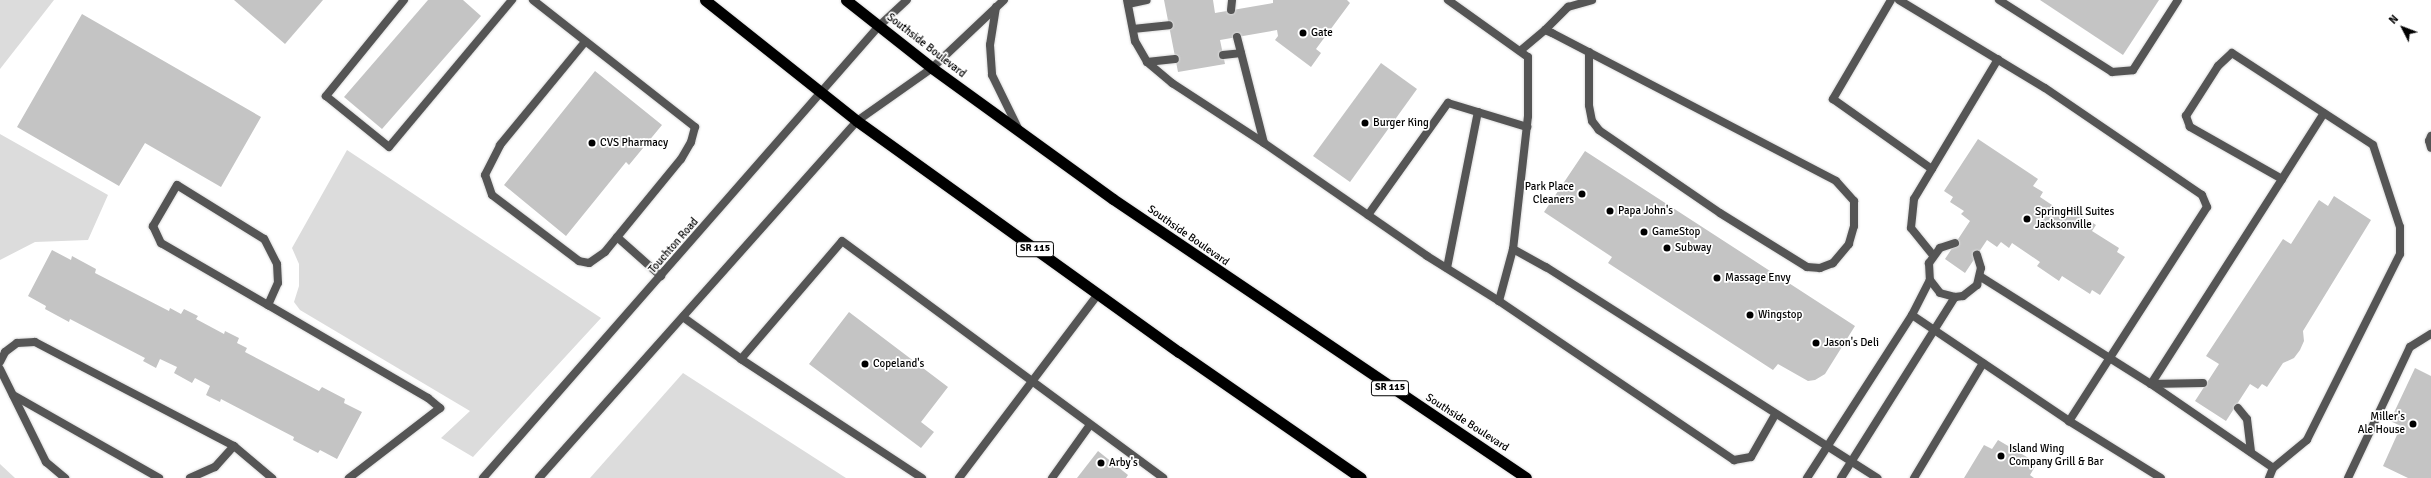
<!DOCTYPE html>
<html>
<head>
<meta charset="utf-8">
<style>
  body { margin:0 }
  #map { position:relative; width:2431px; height:478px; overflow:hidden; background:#fff; font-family:Signika,sans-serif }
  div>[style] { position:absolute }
  .green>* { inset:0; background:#dcdcdc }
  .building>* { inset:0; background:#c4c4c4 }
  .roads { filter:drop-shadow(0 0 1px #dbdbdb) drop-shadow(0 0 1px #dbdbdb) }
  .service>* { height:8px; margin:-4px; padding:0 4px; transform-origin:4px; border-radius:4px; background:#555 }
  .tertiary>* { height:8px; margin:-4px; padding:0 4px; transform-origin:4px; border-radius:4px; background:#555 }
  .trunk>* { height:11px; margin:-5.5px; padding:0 5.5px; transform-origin:5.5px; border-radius:5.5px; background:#000 }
  .dots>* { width:11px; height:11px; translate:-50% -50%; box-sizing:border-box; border:2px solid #fff; border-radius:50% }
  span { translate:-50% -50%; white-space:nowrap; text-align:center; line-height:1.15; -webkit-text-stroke:3.5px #fff; paint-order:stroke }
  .shield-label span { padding:1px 3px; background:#fff; border:1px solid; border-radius:3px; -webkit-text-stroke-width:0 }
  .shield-label { font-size:10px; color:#000; font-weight:700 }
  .poi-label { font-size:11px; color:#000 }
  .left { translate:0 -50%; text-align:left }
  .right { translate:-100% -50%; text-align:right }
  .street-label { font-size:11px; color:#000 }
  .north { position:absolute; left:2383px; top:8px; width:40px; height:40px; -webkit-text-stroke:3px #fff; paint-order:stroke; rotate:312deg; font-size:11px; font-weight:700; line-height:16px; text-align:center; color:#000 }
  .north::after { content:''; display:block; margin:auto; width:14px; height:18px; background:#000; clip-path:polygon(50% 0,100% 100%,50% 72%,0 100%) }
</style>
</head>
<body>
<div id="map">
  <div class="green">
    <div style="clip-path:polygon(0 0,54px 0,0 69px)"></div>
    <div style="clip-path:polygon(0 134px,108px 195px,88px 240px,35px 242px,0 260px)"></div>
    <div style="clip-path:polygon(347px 150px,601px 318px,473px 457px,441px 438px,470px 411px,300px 310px,294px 302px,299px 286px,299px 264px,292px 248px)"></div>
    <div style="clip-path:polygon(683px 373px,846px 478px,590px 478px)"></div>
    <div style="clip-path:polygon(0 464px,15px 478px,0 478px)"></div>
  </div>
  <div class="building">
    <div style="clip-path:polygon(234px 0,323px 0,285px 44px)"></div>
    <div style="clip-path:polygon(428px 0,463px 0,481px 16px,382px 129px,344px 97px)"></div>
    <div style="clip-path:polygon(1164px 0,1213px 0,1215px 13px,1273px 3px,1273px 0,1347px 0,1350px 3px,1316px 49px,1321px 53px,1311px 67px,1275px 40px,1278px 36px,1277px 30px,1220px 40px,1225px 64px,1178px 72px)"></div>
    <div style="clip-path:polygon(2040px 0,2159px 0,2123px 55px)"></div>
    <div style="clip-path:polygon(82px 14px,261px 117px,221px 187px,145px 143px,119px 186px,17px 127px)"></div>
    <div style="clip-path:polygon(1381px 63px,1417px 89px,1350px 182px,1313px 156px)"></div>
    <div style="clip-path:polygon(595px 71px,662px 125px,629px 165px,626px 162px,566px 236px,504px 185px)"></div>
    <div style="clip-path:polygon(1978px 139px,2038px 179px,2033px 186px,2043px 192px,2040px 197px,2070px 217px,2074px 211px,2096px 225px,2092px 231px,2119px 248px,2117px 252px,2125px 257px,2100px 295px,2092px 290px,2090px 294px,2062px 276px,2059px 281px,2037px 266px,2040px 262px,2012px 243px,2009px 248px,2001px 242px,1997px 247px,1987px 240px,1965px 273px,1945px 259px,1970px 221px,1961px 214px,1964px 211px,1950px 202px,1953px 197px,1944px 191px)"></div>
    <div style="clip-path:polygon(1585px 151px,1855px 326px,1825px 374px,1815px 380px,1808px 381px,1778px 364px,1773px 370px,1608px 263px,1612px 257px,1544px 212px)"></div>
    <div style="clip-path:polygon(2334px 196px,2371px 220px,2303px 331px,2304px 341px,2300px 350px,2294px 358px,2283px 363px,2267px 387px,2262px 384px,2258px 389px,2250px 384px,2226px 421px,2195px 401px,2219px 364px,2206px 356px,2283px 239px,2291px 244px,2319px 200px,2328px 206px)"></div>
    <div style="clip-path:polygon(52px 250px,71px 260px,72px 256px,96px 269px,95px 273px,169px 311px,170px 308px,181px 314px,184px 309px,198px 316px,196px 319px,224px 334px,225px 331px,239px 338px,237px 343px,247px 348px,245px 352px,319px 391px,322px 387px,345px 399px,344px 403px,362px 412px,337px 459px,320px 450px,318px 453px,293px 440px,294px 437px,221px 399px,220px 402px,206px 395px,210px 386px,195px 378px,192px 383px,174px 373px,177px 367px,160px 359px,156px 368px,143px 361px,145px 358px,70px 319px,69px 322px,45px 309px,46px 306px,28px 296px)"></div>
    <div style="clip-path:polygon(849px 312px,948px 387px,921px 422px,934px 432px,921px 448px,809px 364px)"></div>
    <div style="clip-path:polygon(2415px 368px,2431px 376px,2431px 478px,2408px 478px,2383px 466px,2401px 426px,2390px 421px)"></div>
    <div style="clip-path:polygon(1998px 440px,2037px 463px,2030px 475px,2034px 478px,1964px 478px,1984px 445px,1992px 449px)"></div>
    <div style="clip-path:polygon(1098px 451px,1128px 475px,1126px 478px,1077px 478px)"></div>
  </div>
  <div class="roads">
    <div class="service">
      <div style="left:404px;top:0;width:124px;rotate:129.1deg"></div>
      <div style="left:326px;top:96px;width:81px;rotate:39deg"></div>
      <div style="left:389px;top:147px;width:192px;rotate:-50.1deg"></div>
      <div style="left:533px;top:0;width:206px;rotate:38.1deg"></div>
      <div style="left:695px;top:127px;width:16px;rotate:105deg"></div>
      <div style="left:691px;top:142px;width:20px;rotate:120deg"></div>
      <div style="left:681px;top:159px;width:120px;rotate:129.3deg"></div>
      <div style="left:605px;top:252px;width:19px;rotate:145deg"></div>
      <div style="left:589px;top:263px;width:10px;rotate:-169deg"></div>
      <div style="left:579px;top:261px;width:109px;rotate:-142.8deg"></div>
      <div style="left:492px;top:195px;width:21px;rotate:-109deg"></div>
      <div style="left:485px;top:175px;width:34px;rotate:-63deg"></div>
      <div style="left:500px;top:145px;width:134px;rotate:-50.5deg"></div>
      <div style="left:1127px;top:0;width:42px;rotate:79deg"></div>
      <div style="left:1135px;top:41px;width:24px;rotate:60deg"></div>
      <div style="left:1147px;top:62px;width:33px;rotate:40deg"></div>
      <div style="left:1172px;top:83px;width:110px;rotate:33.1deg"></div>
      <div style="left:1264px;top:143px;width:198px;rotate:34.7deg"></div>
      <div style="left:1427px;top:256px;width:85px;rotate:32deg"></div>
      <div style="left:1448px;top:0;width:98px;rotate:35.5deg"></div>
      <div style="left:1528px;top:57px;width:59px;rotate:90deg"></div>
      <div style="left:1528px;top:116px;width:134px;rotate:96.4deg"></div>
      <div style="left:1513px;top:249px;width:38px;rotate:29deg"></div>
      <div style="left:1546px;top:267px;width:393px;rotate:32.5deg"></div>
      <div style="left:1891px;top:0;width:115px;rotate:120.4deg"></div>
      <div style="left:1833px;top:99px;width:121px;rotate:35.3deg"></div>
      <div style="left:1932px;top:169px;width:35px;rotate:121deg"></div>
      <div style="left:1914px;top:199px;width:29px;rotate:96deg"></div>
      <div style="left:1911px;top:228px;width:35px;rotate:51deg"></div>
      <div style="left:1899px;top:0;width:170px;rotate:31.1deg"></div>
      <div style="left:2045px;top:88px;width:190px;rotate:34.3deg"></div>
      <div style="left:2202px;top:195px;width:13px;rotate:67deg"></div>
      <div style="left:2207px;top:207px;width:255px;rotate:122.8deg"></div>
      <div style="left:1999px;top:0;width:134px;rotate:32.5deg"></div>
      <div style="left:2112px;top:72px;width:21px;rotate:-5deg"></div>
      <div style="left:2133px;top:70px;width:83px;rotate:-57.3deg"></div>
      <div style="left:1128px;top:4px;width:19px;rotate:-12deg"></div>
      <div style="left:1231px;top:10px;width:10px;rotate:-84deg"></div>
      <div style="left:1133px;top:29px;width:36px;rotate:-6deg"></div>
      <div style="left:1545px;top:30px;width:33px;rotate:-45deg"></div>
      <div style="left:1568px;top:7px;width:25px;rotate:-16deg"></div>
      <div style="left:1237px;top:37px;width:109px;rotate:75.7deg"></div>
      <div style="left:1520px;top:51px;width:33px;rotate:-40deg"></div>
      <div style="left:1545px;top:30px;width:8px;rotate:23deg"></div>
      <div style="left:1552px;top:33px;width:320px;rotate:27.5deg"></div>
      <div style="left:1836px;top:181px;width:27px;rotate:48deg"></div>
      <div style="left:1854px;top:201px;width:25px;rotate:90deg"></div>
      <div style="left:1854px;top:226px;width:19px;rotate:106deg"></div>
      <div style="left:1849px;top:244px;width:25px;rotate:130deg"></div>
      <div style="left:1833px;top:263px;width:14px;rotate:159deg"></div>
      <div style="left:1820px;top:268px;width:13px;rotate:-176deg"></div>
      <div style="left:1807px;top:267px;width:102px;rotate:-148.2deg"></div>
      <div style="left:1720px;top:213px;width:147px;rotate:-145.6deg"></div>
      <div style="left:1599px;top:130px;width:11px;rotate:-128deg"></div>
      <div style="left:1592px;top:121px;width:16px;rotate:-101deg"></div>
      <div style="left:1589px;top:105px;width:53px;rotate:-90deg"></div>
      <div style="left:1223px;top:55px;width:18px;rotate:-6deg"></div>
      <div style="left:1147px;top:62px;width:28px;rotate:-6deg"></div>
      <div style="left:2431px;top:136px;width:5px;rotate:112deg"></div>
      <div style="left:2429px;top:141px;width:7px;rotate:74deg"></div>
      <div style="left:1932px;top:169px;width:128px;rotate:-59deg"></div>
      <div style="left:2282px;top:179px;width:78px;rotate:-57.5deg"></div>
      <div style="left:1368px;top:215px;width:138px;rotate:-54.5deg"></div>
      <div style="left:1448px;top:103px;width:83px;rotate:16.9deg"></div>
      <div style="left:617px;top:237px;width:59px;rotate:41.6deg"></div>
      <div style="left:1955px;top:243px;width:16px;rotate:162deg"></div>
      <div style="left:1940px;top:248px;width:19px;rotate:126deg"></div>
      <div style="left:1929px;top:263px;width:17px;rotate:87deg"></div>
      <div style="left:1930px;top:280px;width:16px;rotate:52deg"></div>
      <div style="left:1940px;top:293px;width:16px;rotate:15deg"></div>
      <div style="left:1955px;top:297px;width:8px;rotate:-7deg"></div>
      <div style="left:1963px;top:296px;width:18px;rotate:-38deg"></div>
      <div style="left:1977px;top:285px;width:17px;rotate:-77deg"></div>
      <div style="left:1981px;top:268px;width:14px;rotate:-107deg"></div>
      <div style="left:1513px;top:249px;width:54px;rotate:105.1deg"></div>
      <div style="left:1499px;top:301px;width:284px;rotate:34.1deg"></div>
      <div style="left:1734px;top:460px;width:17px;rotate:-10deg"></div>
      <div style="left:1751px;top:457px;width:48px;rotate:-60.3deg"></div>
      <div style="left:1447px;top:268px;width:159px;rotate:-78.8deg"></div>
      <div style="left:1981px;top:277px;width:201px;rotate:32.2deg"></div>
      <div style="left:2151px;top:384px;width:243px;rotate:-57.4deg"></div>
      <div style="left:2282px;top:179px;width:106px;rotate:-150.5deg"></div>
      <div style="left:2190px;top:127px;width:12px;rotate:-110deg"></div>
      <div style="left:2186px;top:116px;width:59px;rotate:-57.4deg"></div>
      <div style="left:2218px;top:66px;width:19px;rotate:-43deg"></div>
      <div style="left:2232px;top:53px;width:168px;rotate:33.1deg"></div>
      <div style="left:2373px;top:145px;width:86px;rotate:71.8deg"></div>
      <div style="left:2400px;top:227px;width:27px;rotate:90deg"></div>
      <div style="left:2400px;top:254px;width:208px;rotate:116.6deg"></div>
      <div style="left:2307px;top:440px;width:44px;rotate:140.5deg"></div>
      <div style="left:2273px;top:468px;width:11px;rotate:112deg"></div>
      <div style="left:268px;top:305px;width:24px;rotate:-66deg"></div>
      <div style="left:278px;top:283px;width:19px;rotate:-93deg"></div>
      <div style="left:277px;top:264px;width:28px;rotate:-117deg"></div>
      <div style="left:264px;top:239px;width:102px;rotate:-148.2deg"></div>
      <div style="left:177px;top:185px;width:48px;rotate:120.3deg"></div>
      <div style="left:153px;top:226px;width:19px;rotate:65deg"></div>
      <div style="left:161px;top:243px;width:124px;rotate:30.1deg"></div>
      <div style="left:268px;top:305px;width:185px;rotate:30.2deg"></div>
      <div style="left:428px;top:398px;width:16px;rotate:40deg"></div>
      <div style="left:440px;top:408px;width:115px;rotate:142.4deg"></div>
      <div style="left:1912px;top:315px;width:189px;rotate:34deg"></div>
      <div style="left:2069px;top:421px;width:108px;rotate:31.8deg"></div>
      <div style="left:683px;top:317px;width:72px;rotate:35.9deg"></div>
      <div style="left:0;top:362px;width:11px;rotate:-63deg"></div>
      <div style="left:5px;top:352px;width:15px;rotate:-37deg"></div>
      <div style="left:17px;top:343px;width:18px;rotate:-3deg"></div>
      <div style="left:35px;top:342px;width:225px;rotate:27.6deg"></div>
      <div style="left:234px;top:446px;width:50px;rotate:40.1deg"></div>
      <div style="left:0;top:369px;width:104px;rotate:63.7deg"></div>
      <div style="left:46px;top:462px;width:25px;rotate:40deg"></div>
      <div style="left:2151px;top:384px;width:148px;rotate:34.5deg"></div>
      <div style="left:2151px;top:384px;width:52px;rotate:-1.1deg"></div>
      <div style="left:13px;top:395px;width:168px;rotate:29.6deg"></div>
      <div style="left:2238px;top:408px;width:14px;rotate:51deg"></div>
      <div style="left:2247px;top:419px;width:33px;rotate:83deg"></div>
      <div style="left:190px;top:478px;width:27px;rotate:-24deg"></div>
      <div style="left:215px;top:467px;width:28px;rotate:-48deg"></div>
      <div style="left:922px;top:478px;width:217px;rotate:-146.7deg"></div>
      <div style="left:741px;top:359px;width:155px;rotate:-49.4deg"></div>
      <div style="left:842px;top:241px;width:399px;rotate:36.4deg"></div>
      <div style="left:959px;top:478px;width:231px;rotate:-52.9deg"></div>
      <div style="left:1052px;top:478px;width:65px;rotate:-54.4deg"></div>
      <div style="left:1807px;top:478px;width:194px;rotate:-57.2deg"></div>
      <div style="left:1912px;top:315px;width:39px;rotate:-63deg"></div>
      <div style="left:1841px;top:478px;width:214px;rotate:-57.8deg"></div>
      <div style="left:1914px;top:478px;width:134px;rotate:-59deg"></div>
      <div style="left:2348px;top:478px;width:145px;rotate:-64.7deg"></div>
      <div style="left:2410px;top:347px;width:25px;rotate:-32deg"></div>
    </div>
    <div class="tertiary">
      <div style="left:996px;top:7px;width:38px;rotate:99deg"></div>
      <div style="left:990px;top:45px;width:30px;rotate:86deg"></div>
      <div style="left:992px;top:75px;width:61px;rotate:63.9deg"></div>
      <div style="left:483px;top:478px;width:601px;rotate:-48.78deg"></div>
      <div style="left:879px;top:26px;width:38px;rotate:-43deg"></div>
      <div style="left:539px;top:478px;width:478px;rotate:-48.3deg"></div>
      <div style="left:857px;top:121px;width:92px;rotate:-35.2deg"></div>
      <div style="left:932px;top:68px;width:99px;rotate:-43.4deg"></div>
    </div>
    <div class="trunk">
      <div style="left:705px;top:0;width:194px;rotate:38.5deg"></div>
      <div style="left:857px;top:121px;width:396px;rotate:35.7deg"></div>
      <div style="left:1179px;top:352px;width:221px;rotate:34.7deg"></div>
      <div style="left:846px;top:0;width:110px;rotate:38.3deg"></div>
      <div style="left:932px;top:68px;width:223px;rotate:35.9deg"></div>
      <div style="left:1113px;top:199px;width:498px;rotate:34deg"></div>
    </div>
  </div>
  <div class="dots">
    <div style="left:1303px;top:33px;background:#000"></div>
    <div style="left:1365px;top:123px;background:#000"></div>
    <div style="left:592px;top:143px;background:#000"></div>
    <div style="left:1582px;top:194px;background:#000"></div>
    <div style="left:1610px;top:211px;background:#000"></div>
    <div style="left:2027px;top:219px;background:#000"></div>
    <div style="left:1644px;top:232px;background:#000"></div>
    <div style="left:1667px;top:248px;background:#000"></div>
    <div style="left:1717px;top:278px;background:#000"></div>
    <div style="left:1750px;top:315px;background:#000"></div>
    <div style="left:1816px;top:343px;background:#000"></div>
    <div style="left:865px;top:364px;background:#000"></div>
    <div style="left:2413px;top:424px;background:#000"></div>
    <div style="left:2001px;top:456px;background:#000"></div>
    <div style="left:1101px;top:463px;background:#000"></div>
  </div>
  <div class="shield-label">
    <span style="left:1035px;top:249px">SR 115</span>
    <span style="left:1390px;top:388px">SR 115</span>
  </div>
  <div class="poi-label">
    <span class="left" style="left:1311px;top:33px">Gate</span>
    <span class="left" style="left:1373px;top:123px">Burger King</span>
    <span class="left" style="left:600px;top:143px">CVS Pharmacy</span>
    <span class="right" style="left:1574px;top:194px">Park Place<br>Cleaners</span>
    <span class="left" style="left:1618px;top:211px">Papa John's</span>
    <span class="left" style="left:2035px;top:219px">SpringHill Suites<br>Jacksonville</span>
    <span class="left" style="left:1652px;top:232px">GameStop</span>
    <span class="left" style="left:1675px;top:248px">Subway</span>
    <span class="left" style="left:1725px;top:278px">Massage Envy</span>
    <span class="left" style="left:1758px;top:315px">Wingstop</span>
    <span class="left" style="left:1824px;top:343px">Jason's Deli</span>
    <span class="left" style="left:873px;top:364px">Copeland's</span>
    <span class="right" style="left:2405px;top:424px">Miller's<br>Ale House</span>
    <span class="left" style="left:2009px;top:456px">Island Wing<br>Company Grill &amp; Bar</span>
    <span class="left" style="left:1109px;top:463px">Arby's</span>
  </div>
  <div class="street-label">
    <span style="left:926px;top:46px;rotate:38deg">Southside Boulevard</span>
    <span style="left:1188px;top:236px;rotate:35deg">Southside Boulevard</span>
    <span style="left:674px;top:246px;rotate:-49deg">Touchton Road</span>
    <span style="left:1467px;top:423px;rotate:33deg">Southside Boulevard</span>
  </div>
  <div class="north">N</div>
</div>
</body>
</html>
